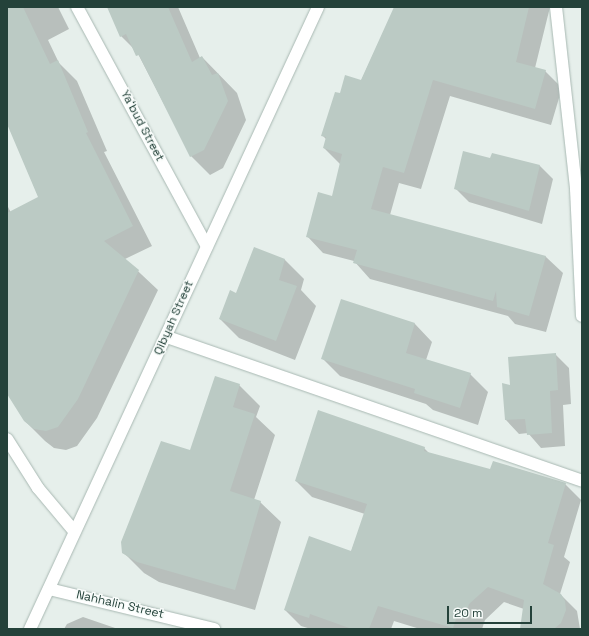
<!DOCTYPE html>
<html>
<head>
<meta charset="utf-8">
<style>
  body { margin:0 }
  #map { position:relative; width:589px; height:636px; overflow:hidden; background:#e6efeb; font-family:"Space Grotesk",sans-serif }
  div>[style] { position:absolute }
  .shadow>* { inset:0; background:#0003 }
  .building>* { inset:0; background:#bbcac4 }
  .roads { filter:drop-shadow(0 0 1px #a8b8b2) drop-shadow(0 0 1px #a8b8b2) }
  .minor>* { height:12px; margin:-6px; padding:0 6px; transform-origin:6px; border-radius:6px; background:#fff }
  .tertiary>* { height:12px; margin:-6px; padding:0 6px; transform-origin:6px; border-radius:6px; background:#fff }
  span { translate:-50% -50%; white-space:nowrap; text-align:center; line-height:1.15; -webkit-text-stroke:3px #f7fbf9; paint-order:stroke }
  .street-label { font-size:12px; color:#24423a }
  .frame { position:absolute; inset:0; border:8px solid #24423a; pointer-events:none }
  .scale { position:absolute; left:447px; top:606px; width:85px; height:18px; box-sizing:border-box; border:2px solid #24423a; border-top:0; padding-left:5px; font-size:12px; line-height:14px; white-space:nowrap; color:#24423a; -webkit-text-stroke:3px #f7fbf9; paint-order:stroke }
</style>
</head>
<body>
<div id="map">
  <div class="shadow">
    <div style="clip-path:polygon(7px 7px,58px 7px,69px 29px,48px 40px,59px 63px,77px 81px,107px 151px,104px 152px,152px 246px,125px 259px,158px 290px,97px 418px,77px 446px,66px 450px,54px 448px,45px 441px,25px 421px,7px 391px,7px 205px,55px 298px,77px 288px,7px 122px)"></div>
    <div style="clip-path:polygon(109px 7px,178px 7px,200px 58px,202px 57px,237px 93px,246px 120px,223px 168px,210px 175px,191px 156px,137px 52px,121px 36px)"></div>
    <div style="clip-path:polygon(395px 7px,550px 7px,535px 68px,545px 71px,562px 88px,551px 125px,450px 96px,421px 189px,399px 183px,390px 215px,546px 257px,563px 273px,546px 332px,515px 324px,508px 316px,370px 279px,354px 261px,323px 253px,307px 236px,333px 197px,341px 165px,324px 148px,327px 140px,322px 135px,340px 94px,361px 81px)"></div>
    <div style="clip-path:polygon(491px 159px,540px 166px,553px 179px,542px 224px,469px 202px,455px 188px)"></div>
    <div style="clip-path:polygon(254px 249px,285px 260px,304px 279px,301px 290px,316px 306px,295px 360px,239px 338px,220px 319px,237px 294px)"></div>
    <div style="clip-path:polygon(341px 301px,415px 324px,432px 342px,426px 360px,470px 374px,488px 392px,478px 425px,433px 410px,426px 404px,340px 376px,323px 359px)"></div>
    <div style="clip-path:polygon(555px 354px,569px 368px,571px 404px,563px 405px,565px 446px,541px 448px,528px 433px,519px 434px,506px 420px,503px 384px,511px 387px)"></div>
    <div style="clip-path:polygon(239px 385px,260px 406px,256px 417px,275px 435px,254px 500px,260px 502px,281px 522px,255px 610px,159px 582px,144px 573px,123px 552px)"></div>
    <div style="clip-path:polygon(424px 448px,429px 453px,491px 471px,565px 484px,581px 500px,564px 557px,570px 562px,560px 594px,577px 611px,580px 629px,521px 629px,524px 609px,504px 602px,485px 620px,482px 629px,420px 629px,394px 621px,391px 629px,311px 629px,301px 626px,285px 610px,351px 552px,365px 514px,312px 497px,296px 481px)"></div>
    <div style="clip-path:polygon(83px 617px,118px 629px,64px 629px,67px 624px)"></div>
  </div>
  <div class="building">
    <div style="clip-path:polygon(7px 7px,23px 7px,50px 64px,58px 60px,88px 132px,86px 133px,133px 226px,104px 241px,139px 270px,78px 399px,58px 427px,46px 431px,34px 429px,24px 421px,7px 394px,7px 213px,38px 197px,7px 124px)"></div>
    <div style="clip-path:polygon(107px 7px,168px 7px,192px 62px,202px 56px,212px 75px,218px 73px,228px 101px,204px 150px,190px 157px,139px 55px,136px 56px,126px 34px,120px 37px)"></div>
    <div style="clip-path:polygon(394px 7px,529px 7px,516px 62px,546px 70px,535px 109px,433px 80px,404px 173px,383px 167px,371px 209px,546px 256px,529px 316px,497px 307px,496px 291px,493px 301px,353px 263px,357px 250px,306px 237px,318px 192px,332px 196px,342px 154px,323px 148px,326px 137px,321px 136px,335px 92px,340px 93px,345px 75px,361px 80px)"></div>
    <div style="clip-path:polygon(463px 151px,490px 158px,492px 153px,540px 165px,529px 211px,454px 189px)"></div>
    <div style="clip-path:polygon(254px 247px,285px 259px,279px 280px,297px 286px,276px 341px,219px 319px,230px 290px,236px 293px)"></div>
    <div style="clip-path:polygon(341px 299px,415px 323px,406px 353px,471px 373px,460px 408px,414px 393px,415px 389px,321px 359px)"></div>
    <div style="clip-path:polygon(556px 353px,558px 390px,550px 391px,552px 433px,527px 435px,525px 419px,505px 420px,502px 383px,510px 385px,508px 357px)"></div>
    <div style="clip-path:polygon(215px 376px,240px 384px,233px 407px,255px 414px,230px 491px,261px 501px,235px 590px,137px 562px,122px 553px,121px 542px,161px 441px,190px 450px)"></div>
    <div style="clip-path:polygon(318px 410px,425px 447px,424px 451px,490px 469px,493px 461px,566px 483px,548px 543px,554px 545px,543px 584px,561px 594px,565px 601px,566px 610px,561px 623px,554px 629px,520px 629px,524px 600px,488px 587px,469px 604px,465px 618px,457px 616px,453px 628px,378px 606px,369px 629px,352px 629px,310px 614px,309px 618px,284px 610px,309px 536px,351px 551px,367px 504px,295px 481px)"></div>
  </div>
  <div class="roads">
    <div class="minor">
      <div style="left:77px;top:7px;width:272px;rotate:61.5deg"></div>
      <div style="left:556px;top:7px;width:183px;rotate:83.7deg"></div>
      <div style="left:576px;top:189px;width:127px;rotate:87.3deg"></div>
      <div style="left:167px;top:337px;width:439px;rotate:19.1deg"></div>
      <div style="left:7px;top:439px;width:58px;rotate:57.7deg"></div>
      <div style="left:38px;top:488px;width:56px;rotate:50.1deg"></div>
      <div style="left:49px;top:589px;width:170px;rotate:13.6deg"></div>
    </div>
    <div class="tertiary">
      <div style="left:30px;top:629px;width:685px;rotate:-65.15deg"></div>
    </div>
  </div>
  <div class="street-label">
    <span style="left:142px;top:126px;rotate:62deg">Yaʻbud Street</span>
    <span style="left:174px;top:318px;rotate:-66deg">Qibyah Street</span>
    <span style="left:120px;top:605px;rotate:13deg">Nahhalin Street</span>
  </div>
  <div class="frame"></div>
  <div class="scale">20 m</div>
</div>
</body>
</html>
